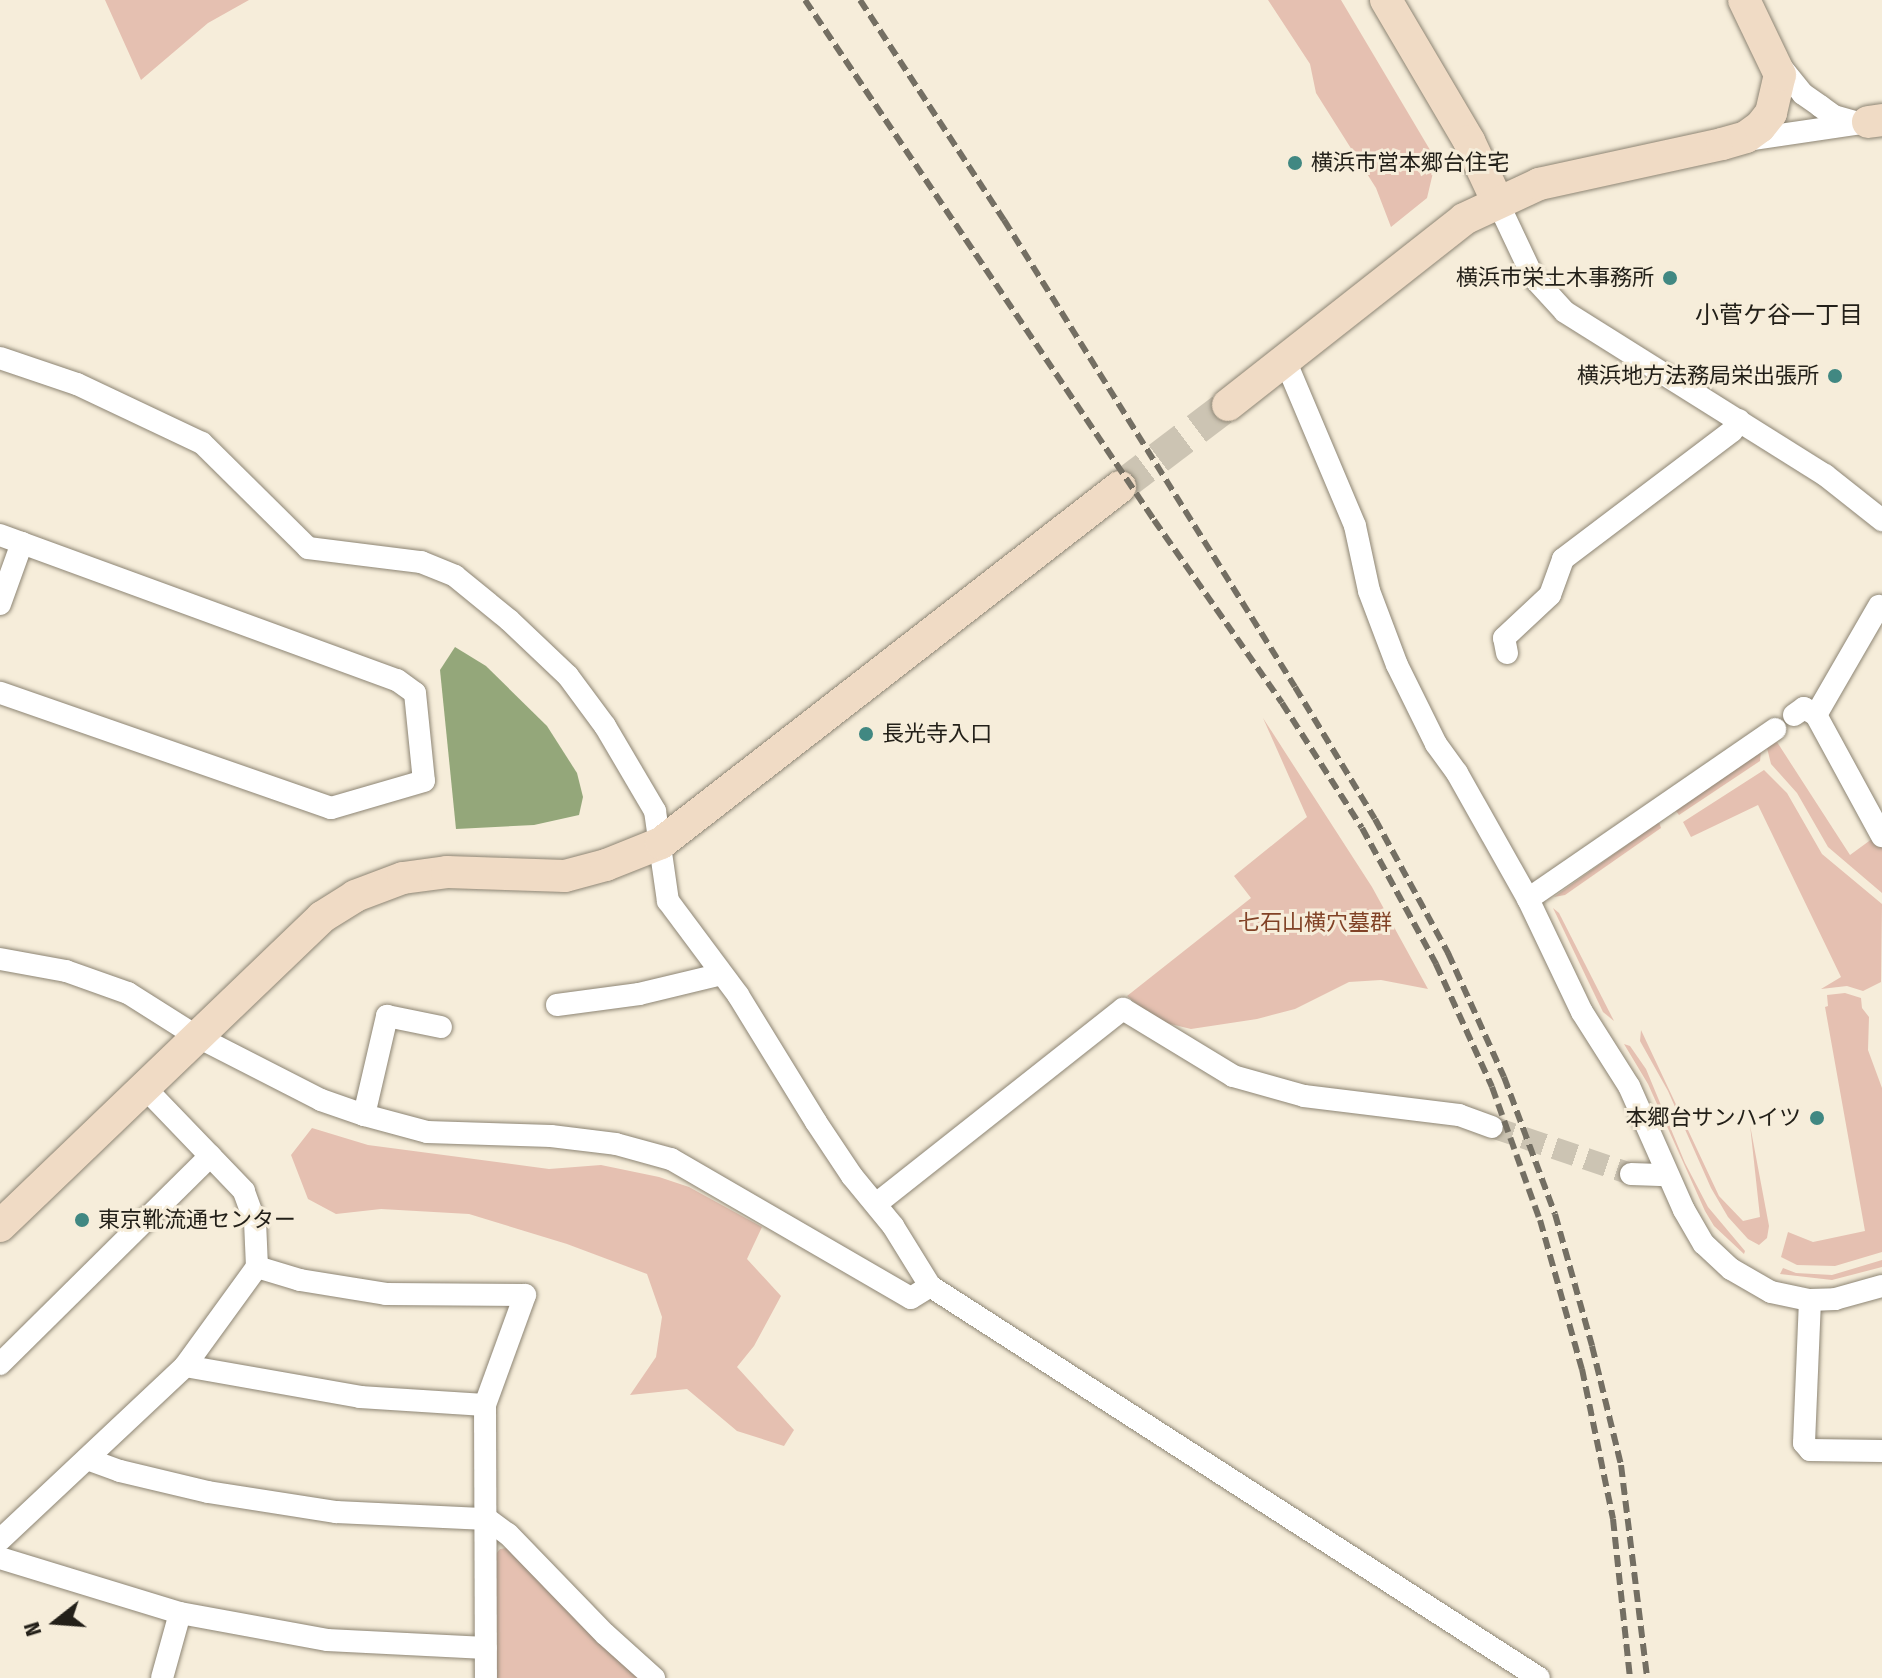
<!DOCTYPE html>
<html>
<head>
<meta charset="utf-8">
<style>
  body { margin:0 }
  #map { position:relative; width:1882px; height:1678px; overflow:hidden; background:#f6edda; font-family:"Fira Sans Condensed","Noto Sans JP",sans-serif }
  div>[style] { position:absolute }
  .green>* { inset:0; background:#e5c0b1 }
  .water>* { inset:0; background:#94a77a }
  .street-tunnel>* { height:22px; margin-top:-11px; transform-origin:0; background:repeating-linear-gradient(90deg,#ccc4b3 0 22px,transparent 0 33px) }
  .secondary-tunnel>* { height:32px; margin-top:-16px; transform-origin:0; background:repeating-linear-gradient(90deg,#ccc4b3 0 32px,transparent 0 48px) }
  .roads { filter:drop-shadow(0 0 2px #8d8574) drop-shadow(0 0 2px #8d8574) }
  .street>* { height:22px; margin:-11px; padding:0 11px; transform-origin:11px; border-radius:11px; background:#fff }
  .secondary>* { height:32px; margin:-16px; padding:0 16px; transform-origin:16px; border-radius:16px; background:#f0dbc5 }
  .rail>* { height:6px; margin-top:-3px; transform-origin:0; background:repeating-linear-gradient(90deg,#746f63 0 12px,transparent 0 18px) }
  .dots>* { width:22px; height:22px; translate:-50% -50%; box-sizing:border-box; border:4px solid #f6edda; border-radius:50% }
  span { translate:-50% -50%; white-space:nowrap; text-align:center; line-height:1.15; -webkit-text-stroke:6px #f6edda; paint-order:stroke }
  .poi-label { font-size:22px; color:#232019 }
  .left { translate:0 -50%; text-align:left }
  .right { translate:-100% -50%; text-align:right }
  .park-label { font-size:22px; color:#814226 }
  .neighbourhood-label { font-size:24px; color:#232019 }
  .north { position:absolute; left:16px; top:1582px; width:80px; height:80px; -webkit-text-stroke:6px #f6edda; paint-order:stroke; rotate:253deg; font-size:22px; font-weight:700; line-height:32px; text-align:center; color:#232019 }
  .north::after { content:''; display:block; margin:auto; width:28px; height:36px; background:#232019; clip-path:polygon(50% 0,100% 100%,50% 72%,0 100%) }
</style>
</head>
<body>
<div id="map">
  <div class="green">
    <div style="clip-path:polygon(105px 0,249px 0,208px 23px,141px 80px)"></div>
    <div style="clip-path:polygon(1268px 0,1341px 0,1436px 160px,1427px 198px,1391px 227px,1376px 188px,1316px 93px,1310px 64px)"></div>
    <div style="clip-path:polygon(1263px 718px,1372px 887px,1428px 989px,1381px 980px,1349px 982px,1295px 1009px,1257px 1019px,1191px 1029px,1158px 1021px,1127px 996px,1251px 898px,1234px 876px,1307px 817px)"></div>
    <div style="clip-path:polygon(1777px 742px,1850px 855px,1876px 836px,1882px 848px,1882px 893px,1828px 847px,1797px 793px,1771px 764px,1767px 748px)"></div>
    <div style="clip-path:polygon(1761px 751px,1760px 761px,1679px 815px,1676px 811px)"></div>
    <div style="clip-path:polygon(1764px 770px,1787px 793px,1822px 854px,1882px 904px,1881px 982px,1863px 991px,1847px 986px,1821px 989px,1841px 977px,1758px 805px,1691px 837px,1683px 822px)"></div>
    <div style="clip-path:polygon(1659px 822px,1661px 828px,1565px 895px,1554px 897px)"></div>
    <div style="clip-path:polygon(1553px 908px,1559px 913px,1614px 1021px,1603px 1012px)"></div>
    <div style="clip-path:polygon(1845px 993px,1861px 998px,1862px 1008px,1869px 1017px,1868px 1050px,1882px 1088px,1882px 1252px,1835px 1266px,1797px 1265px,1781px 1257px,1788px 1232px,1813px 1242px,1865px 1231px,1825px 1007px,1828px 1006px,1827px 995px)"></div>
    <div style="clip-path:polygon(1641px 1030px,1719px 1196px,1743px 1221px,1760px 1217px,1750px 1125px,1769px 1226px,1767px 1238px,1759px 1245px,1748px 1239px,1728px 1217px,1711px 1188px,1668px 1091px,1640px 1041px)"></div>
    <div style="clip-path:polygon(1624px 1044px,1630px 1046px,1646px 1069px,1685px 1163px,1708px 1207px,1745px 1251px,1744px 1254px,1714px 1226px,1705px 1211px,1648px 1084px)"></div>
    <div style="clip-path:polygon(312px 1128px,368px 1145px,549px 1169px,601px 1165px,659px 1177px,689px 1187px,762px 1227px,747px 1259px,781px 1296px,754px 1346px,737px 1367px,794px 1430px,784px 1446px,737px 1431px,687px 1389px,630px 1395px,656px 1357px,662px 1317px,647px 1274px,567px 1244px,469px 1214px,381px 1209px,336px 1214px,308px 1199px,291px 1155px)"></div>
    <div style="clip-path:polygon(1882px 1260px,1882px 1267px,1832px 1280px,1780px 1274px,1783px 1268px,1796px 1273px,1832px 1275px)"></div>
    <div style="clip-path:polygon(513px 1547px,642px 1678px,497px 1678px,495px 1555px,500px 1549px)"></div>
  </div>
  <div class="water">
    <div style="clip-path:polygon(455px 647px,486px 666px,547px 726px,577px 773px,583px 797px,579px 815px,534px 825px,456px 829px,440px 670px)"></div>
  </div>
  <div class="street-tunnel">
    <div style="left:1492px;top:1127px;width:147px;rotate:18.7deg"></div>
  </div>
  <div class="secondary-tunnel">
    <div style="left:1120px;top:487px;width:136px;rotate:-37.2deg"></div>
  </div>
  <div class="roads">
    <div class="street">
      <div style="left:1777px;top:62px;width:41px;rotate:50.9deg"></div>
      <div style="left:1803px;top:94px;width:21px;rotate:35deg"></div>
      <div style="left:1820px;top:106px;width:17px;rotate:36deg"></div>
      <div style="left:1834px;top:116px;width:22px;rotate:16deg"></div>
      <div style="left:1746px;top:140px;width:123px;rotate:-8.4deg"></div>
      <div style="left:1498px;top:203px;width:82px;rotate:64.7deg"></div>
      <div style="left:1533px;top:277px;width:47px;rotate:47.6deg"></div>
      <div style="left:1565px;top:312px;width:307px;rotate:32.1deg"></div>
      <div style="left:1825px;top:475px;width:73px;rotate:38.3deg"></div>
      <div style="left:0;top:358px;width:81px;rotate:18.7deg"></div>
      <div style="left:77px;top:384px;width:138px;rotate:25.3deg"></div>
      <div style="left:202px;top:443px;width:149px;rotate:44.7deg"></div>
      <div style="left:308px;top:548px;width:114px;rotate:7.1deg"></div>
      <div style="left:421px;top:562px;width:37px;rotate:22deg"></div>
      <div style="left:455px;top:576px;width:70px;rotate:39.2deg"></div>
      <div style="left:509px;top:620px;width:81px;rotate:43.5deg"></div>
      <div style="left:568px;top:676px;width:62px;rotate:53.5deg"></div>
      <div style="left:605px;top:726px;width:99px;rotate:59.5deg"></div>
      <div style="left:655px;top:811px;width:91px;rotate:81.8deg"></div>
      <div style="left:668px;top:901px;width:117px;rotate:53.3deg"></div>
      <div style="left:738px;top:995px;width:149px;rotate:58.4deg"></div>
      <div style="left:816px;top:1122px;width:65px;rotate:56.3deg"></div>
      <div style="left:852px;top:1176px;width:65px;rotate:50.6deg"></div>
      <div style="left:893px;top:1226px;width:70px;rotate:58.3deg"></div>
      <div style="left:930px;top:1286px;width:724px;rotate:32.77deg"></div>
      <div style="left:1285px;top:360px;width:180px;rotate:67.1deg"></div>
      <div style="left:1355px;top:526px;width:66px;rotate:77.8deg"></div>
      <div style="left:1369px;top:591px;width:79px;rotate:69.3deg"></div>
      <div style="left:1397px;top:665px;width:88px;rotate:63.7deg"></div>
      <div style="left:1436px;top:744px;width:36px;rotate:54deg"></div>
      <div style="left:1457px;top:773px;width:145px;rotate:60.6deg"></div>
      <div style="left:1528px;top:899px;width:125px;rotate:64.5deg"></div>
      <div style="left:1582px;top:1012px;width:88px;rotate:57.6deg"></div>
      <div style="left:1629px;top:1086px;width:136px;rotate:66.1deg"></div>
      <div style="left:1684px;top:1210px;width:39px;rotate:60deg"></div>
      <div style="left:1704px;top:1244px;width:37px;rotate:43deg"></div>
      <div style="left:1731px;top:1269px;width:46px;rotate:29.9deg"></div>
      <div style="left:1771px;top:1292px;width:40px;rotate:12deg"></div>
      <div style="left:1810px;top:1300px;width:143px;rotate:92.4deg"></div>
      <div style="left:1804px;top:1443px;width:9px;rotate:49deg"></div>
      <div style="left:1810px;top:1450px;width:72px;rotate:0.8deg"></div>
      <div style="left:0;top:535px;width:423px;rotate:20.1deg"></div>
      <div style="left:397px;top:680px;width:22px;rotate:36deg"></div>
      <div style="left:415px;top:693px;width:88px;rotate:84.2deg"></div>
      <div style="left:424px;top:781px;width:97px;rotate:163.8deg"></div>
      <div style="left:331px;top:808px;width:350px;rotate:-160.8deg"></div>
      <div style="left:0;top:604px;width:65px;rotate:-70.2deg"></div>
      <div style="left:1507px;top:653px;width:15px;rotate:-101deg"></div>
      <div style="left:1504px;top:638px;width:63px;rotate:-43.1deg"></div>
      <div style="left:1550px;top:595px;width:38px;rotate:-70deg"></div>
      <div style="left:1563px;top:559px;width:212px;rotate:-37.1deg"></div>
      <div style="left:1732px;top:431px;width:13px;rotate:-58deg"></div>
      <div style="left:1794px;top:715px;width:12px;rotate:-35deg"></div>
      <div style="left:1804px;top:708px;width:14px;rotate:30deg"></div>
      <div style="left:1816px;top:715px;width:126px;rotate:-60deg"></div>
      <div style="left:1816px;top:715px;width:138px;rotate:61.4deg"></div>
      <div style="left:1528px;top:899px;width:300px;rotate:-34.5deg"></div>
      <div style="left:0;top:959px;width:67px;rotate:10.3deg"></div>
      <div style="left:66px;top:971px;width:66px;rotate:19.5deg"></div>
      <div style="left:128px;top:993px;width:80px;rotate:32.3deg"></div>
      <div style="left:196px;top:1036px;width:140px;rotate:27.1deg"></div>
      <div style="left:321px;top:1100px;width:46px;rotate:19.2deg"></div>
      <div style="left:364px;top:1115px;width:65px;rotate:15.1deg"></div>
      <div style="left:427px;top:1132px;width:124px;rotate:1.8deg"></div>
      <div style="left:551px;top:1136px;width:65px;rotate:7deg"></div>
      <div style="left:616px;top:1144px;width:57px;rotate:15.3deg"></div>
      <div style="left:671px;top:1159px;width:277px;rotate:30.1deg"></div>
      <div style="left:911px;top:1298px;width:22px;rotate:-32deg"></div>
      <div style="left:557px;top:1005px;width:83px;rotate:-7.6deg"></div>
      <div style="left:639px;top:994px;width:85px;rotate:-13.5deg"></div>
      <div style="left:364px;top:1115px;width:102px;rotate:-76.9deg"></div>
      <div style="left:387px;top:1016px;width:55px;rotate:11.5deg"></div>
      <div style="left:1631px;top:1174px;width:36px;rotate:2deg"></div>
      <div style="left:876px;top:1204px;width:315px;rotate:-38.3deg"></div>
      <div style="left:1123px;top:1009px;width:129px;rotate:31.3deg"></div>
      <div style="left:1233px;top:1076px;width:74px;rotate:15.7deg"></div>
      <div style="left:1304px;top:1096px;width:156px;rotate:7deg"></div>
      <div style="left:1459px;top:1115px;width:35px;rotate:20deg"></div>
      <div style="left:257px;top:1267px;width:45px;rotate:16.8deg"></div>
      <div style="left:300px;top:1280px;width:87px;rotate:9.2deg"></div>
      <div style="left:386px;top:1294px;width:139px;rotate:0.4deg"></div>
      <div style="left:525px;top:1295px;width:117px;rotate:110deg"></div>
      <div style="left:485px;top:1405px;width:273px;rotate:89.8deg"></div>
      <div style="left:1810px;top:1300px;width:25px;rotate:-2deg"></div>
      <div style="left:1835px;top:1299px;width:49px;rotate:-15.5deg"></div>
      <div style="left:0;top:1364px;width:296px;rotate:-44.7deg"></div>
      <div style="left:185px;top:1366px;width:178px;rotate:10deg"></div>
      <div style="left:360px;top:1397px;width:125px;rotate:3.7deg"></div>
      <div style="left:87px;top:1459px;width:35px;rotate:20deg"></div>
      <div style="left:120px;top:1471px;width:90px;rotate:13.4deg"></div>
      <div style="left:208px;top:1492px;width:130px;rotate:8.9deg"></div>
      <div style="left:336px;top:1512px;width:151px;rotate:2.7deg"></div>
      <div style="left:487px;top:1519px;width:26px;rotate:36deg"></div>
      <div style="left:508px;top:1534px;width:139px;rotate:45.9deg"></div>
      <div style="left:605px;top:1634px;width:66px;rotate:41.9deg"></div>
      <div style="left:0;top:1540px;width:254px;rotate:-43.2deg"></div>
      <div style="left:185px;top:1366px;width:122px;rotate:-54deg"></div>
      <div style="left:257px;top:1267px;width:45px;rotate:-92.5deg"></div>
      <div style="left:255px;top:1222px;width:33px;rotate:-110deg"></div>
      <div style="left:244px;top:1191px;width:143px;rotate:-133.9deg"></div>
      <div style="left:0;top:1558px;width:188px;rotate:17deg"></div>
      <div style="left:180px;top:1613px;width:149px;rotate:10.4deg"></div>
      <div style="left:327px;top:1640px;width:159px;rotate:2.9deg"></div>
      <div style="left:162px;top:1678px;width:67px;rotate:-74.5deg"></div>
    </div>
    <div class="secondary">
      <div style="left:1386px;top:0;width:164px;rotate:59.5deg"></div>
      <div style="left:1469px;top:141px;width:68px;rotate:64.9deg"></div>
      <div style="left:1868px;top:122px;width:14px;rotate:-8deg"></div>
      <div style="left:1228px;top:405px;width:300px;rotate:-38.2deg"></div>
      <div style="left:1464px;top:219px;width:83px;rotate:-25deg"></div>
      <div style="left:1539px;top:184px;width:187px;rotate:-12.3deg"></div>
      <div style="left:1722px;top:144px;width:25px;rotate:-16deg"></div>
      <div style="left:1746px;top:137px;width:17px;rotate:-36deg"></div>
      <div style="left:1760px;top:127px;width:18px;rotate:-52deg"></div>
      <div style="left:1771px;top:113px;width:39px;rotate:-77deg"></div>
      <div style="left:1780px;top:75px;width:83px;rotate:-115.6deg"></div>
      <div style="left:0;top:1226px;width:446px;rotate:-43.8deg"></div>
      <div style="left:322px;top:917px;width:39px;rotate:-32deg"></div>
      <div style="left:355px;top:896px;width:51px;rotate:-20.6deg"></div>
      <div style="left:403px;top:878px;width:44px;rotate:-7.8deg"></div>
      <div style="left:447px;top:872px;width:118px;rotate:1.9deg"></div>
      <div style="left:565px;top:876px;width:42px;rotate:-15deg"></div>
      <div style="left:606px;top:865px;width:59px;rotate:-21.8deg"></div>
      <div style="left:661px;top:843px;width:581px;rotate:-37.8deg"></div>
    </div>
  </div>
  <div class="rail">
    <div style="left:805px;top:0;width:626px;rotate:56.13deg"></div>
    <div style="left:1154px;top:520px;width:223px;rotate:55deg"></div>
    <div style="left:1282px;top:703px;width:148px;rotate:57.4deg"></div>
    <div style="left:1362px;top:828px;width:155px;rotate:61.4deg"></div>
    <div style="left:1436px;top:964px;width:135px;rotate:65.5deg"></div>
    <div style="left:1492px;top:1087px;width:141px;rotate:70.2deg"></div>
    <div style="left:1540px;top:1220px;width:155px;rotate:74.3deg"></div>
    <div style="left:1582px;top:1369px;width:153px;rotate:78.3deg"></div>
    <div style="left:1613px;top:1519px;width:160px;rotate:83.9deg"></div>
    <div style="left:860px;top:0;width:263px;rotate:56.8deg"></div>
    <div style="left:1004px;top:220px;width:550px;rotate:58.07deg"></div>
    <div style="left:1295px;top:687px;width:154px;rotate:58.8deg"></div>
    <div style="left:1375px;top:819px;width:153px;rotate:61.4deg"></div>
    <div style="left:1448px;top:953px;width:136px;rotate:65.7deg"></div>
    <div style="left:1504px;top:1077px;width:146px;rotate:69.6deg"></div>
    <div style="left:1555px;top:1214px;width:137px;rotate:74.3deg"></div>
    <div style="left:1592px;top:1346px;width:122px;rotate:76.3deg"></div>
    <div style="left:1621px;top:1465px;width:215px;rotate:83deg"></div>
  </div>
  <div class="dots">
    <div style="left:1295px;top:163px;background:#418882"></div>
    <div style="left:1670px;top:278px;background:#418882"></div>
    <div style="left:1835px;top:376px;background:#418882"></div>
    <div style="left:866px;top:734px;background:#418882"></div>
    <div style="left:1817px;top:1118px;background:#418882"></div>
    <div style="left:82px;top:1220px;background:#418882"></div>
  </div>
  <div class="poi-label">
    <span class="left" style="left:1311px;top:163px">横浜市営本郷台住宅</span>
    <span class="right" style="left:1654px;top:278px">横浜市栄土木事務所</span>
    <span class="right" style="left:1819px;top:376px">横浜地方法務局栄出張所</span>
    <span class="left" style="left:882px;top:734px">長光寺入口</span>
    <span class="right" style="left:1801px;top:1118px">本郷台サンハイツ</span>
    <span class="left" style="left:98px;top:1220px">東京靴流通センター</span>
  </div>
  <div class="park-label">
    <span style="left:1315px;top:923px">七石山横穴墓群</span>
  </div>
  <div class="neighbourhood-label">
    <span style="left:1779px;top:316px">小菅ケ谷一丁目</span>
  </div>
  <div class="north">N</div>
</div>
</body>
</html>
